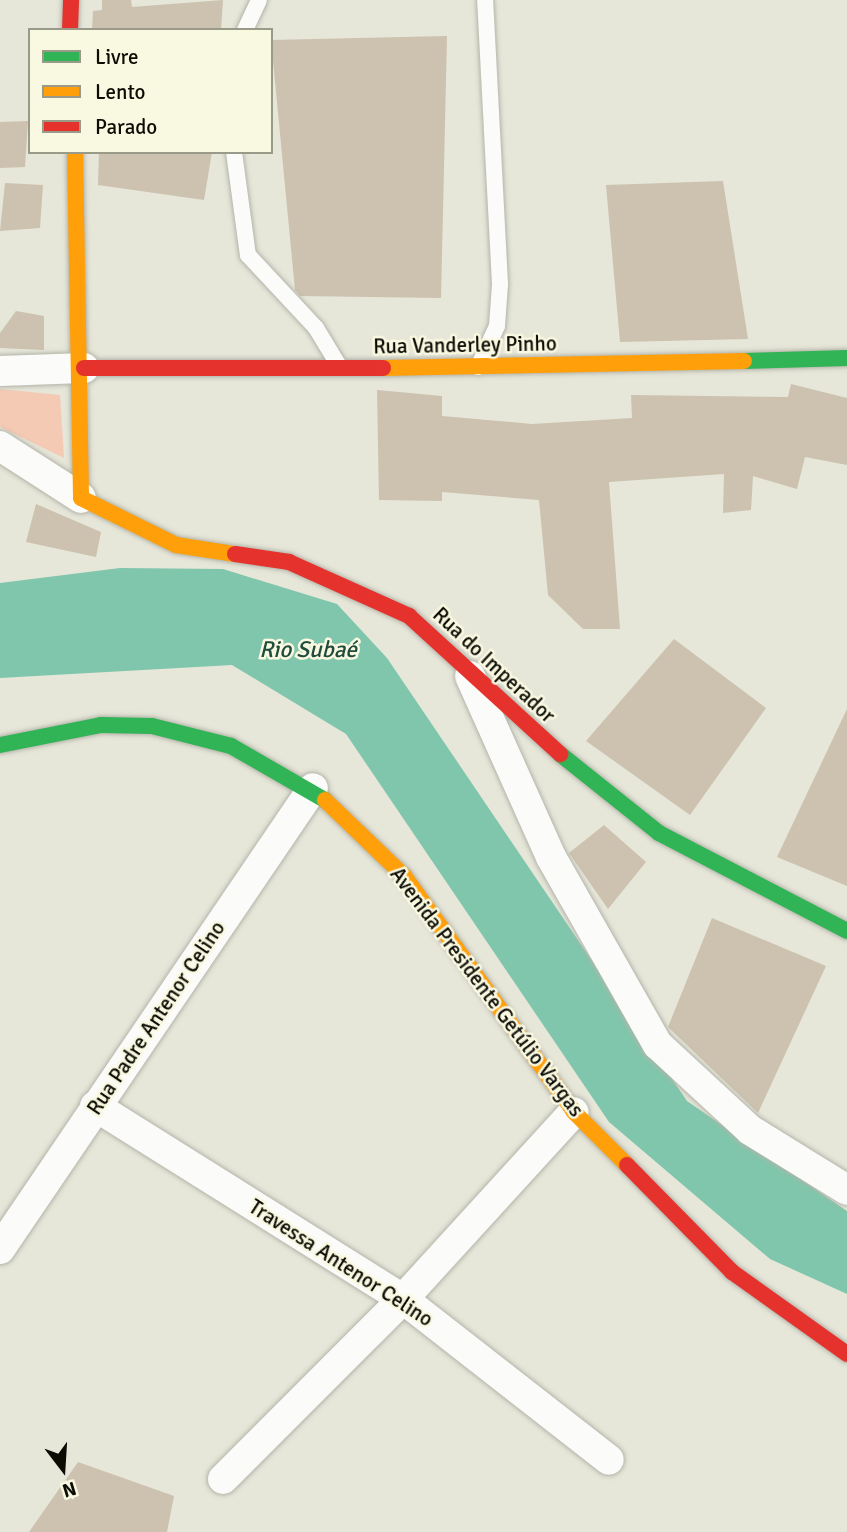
<!DOCTYPE html>
<html>
<head>
<meta charset="utf-8">
<style>
  body { margin:0 }
  #map { position:relative; width:847px; height:1532px; overflow:hidden; background:#e6e6d9; font-family:Signika,sans-serif }
  div>[style] { position:absolute }
  .green>* { inset:0; background:#f4cab5 }
  .water>* { inset:0; background:#80c6ac }
  .building>* { inset:0; background:#ccc2af }
  .roads { filter:drop-shadow(0 0 2px #b4b4aa) drop-shadow(0 0 2px #b4b4aa) }
  .lane>* { height:16px; margin:-8px; padding:0 8px; transform-origin:8px; border-radius:8px; background:#fbfbf9 }
  .street>* { height:30px; margin:-15px; padding:0 15px; transform-origin:15px; border-radius:15px; background:#fbfbf9 }
  .fast>* { height:16px; margin:-8px; padding:0 8px; transform-origin:8px; border-radius:8px; background:#30b455 }
  .slow>* { height:16px; margin:-8px; padding:0 8px; transform-origin:8px; border-radius:8px; background:#ff9f0a }
  .jam>* { height:16px; margin:-8px; padding:0 8px; transform-origin:8px; border-radius:8px; background:#e5322d }
  span { translate:-50% -50%; white-space:nowrap; text-align:center; line-height:1.15; -webkit-text-stroke:5px #f9f8e1; paint-order:stroke }
  .street-label { font-size:21px; color:#0c0c05 }
  .water-label { font-size:23px; color:#204b3d; font-style:italic }
  .legend { position:absolute; left:28px; top:28px; width:245px; height:126px; box-sizing:border-box; background:#f9f8e1; border:2px solid #9a9a89; margin:0; padding:9px 12px; list-style:none; font-size:21px; color:#0c0c05 }
  .legend li { display:flex; align-items:center; gap:14px; height:35px }
  .legend b { width:35px; border:2px solid #9a9a89 }
  .north { position:absolute; left:28px; top:1434px; width:70px; height:70px; -webkit-text-stroke:5px #f9f8e1; paint-order:stroke; rotate:163deg; font-size:19px; font-weight:700; line-height:28px; text-align:center; color:#0c0c05 }
  .north::after { content:''; display:block; margin:auto; width:24px; height:32px; background:#0c0c05; clip-path:polygon(50% 0,100% 100%,50% 72%,0 100%) }
</style>
</head>
<body>
<div id="map">
  <div class="green">
    <div style="clip-path:polygon(0 389px,60px 395px,64px 458px,0 427px)"></div>
  </div>
  <div class="water">
    <div style="clip-path:polygon(120px 568px,223px 569px,337px 604px,387px 658px,687px 1101px,847px 1211px,847px 1294px,770px 1259px,609px 1122px,346px 734px,232px 665px,0 678px,0 583px)"></div>
  </div>
  <div class="building">
    <div style="clip-path:polygon(102px 0,131px 0,132px 7px,223px 0,221px 30px,92px 30px,93px 11px,102px 10px)"></div>
    <div style="clip-path:polygon(447px 36px,441px 298px,300px 296px,295px 290px,271px 40px)"></div>
    <div style="clip-path:polygon(28px 121px,25px 167px,0 168px,0 122px)"></div>
    <div style="clip-path:polygon(99px 152px,212px 152px,204px 200px,98px 185px)"></div>
    <div style="clip-path:polygon(723px 181px,748px 339px,620px 342px,606px 185px)"></div>
    <div style="clip-path:polygon(5px 183px,43px 185px,40px 228px,0 231px)"></div>
    <div style="clip-path:polygon(16px 311px,44px 316px,44px 350px,0 348px,0 333px)"></div>
    <div style="clip-path:polygon(791px 384px,847px 398px,847px 465px,805px 457px,797px 489px,753px 476px,751px 510px,723px 513px,724px 474px,609px 482px,620px 629px,583px 629px,548px 595px,539px 500px,442px 492px,442px 501px,379px 500px,377px 390px,442px 396px,442px 416px,532px 424px,632px 418px,631px 395px,788px 397px)"></div>
    <div style="clip-path:polygon(36px 504px,101px 532px,96px 557px,26px 542px)"></div>
    <div style="clip-path:polygon(674px 639px,766px 708px,690px 815px,586px 741px)"></div>
    <div style="clip-path:polygon(847px 709px,847px 886px,777px 857px)"></div>
    <div style="clip-path:polygon(604px 825px,646px 862px,608px 909px,569px 853px)"></div>
    <div style="clip-path:polygon(712px 918px,826px 966px,758px 1113px,668px 1027px)"></div>
    <div style="clip-path:polygon(78px 1462px,174px 1496px,167px 1532px,29px 1532px)"></div>
  </div>
  <div class="roads">
    <div class="lane">
      <div style="left:245px;top:30px;width:33px;rotate:-65deg"></div>
      <div style="left:234px;top:152px;width:104px;rotate:82.3deg"></div>
      <div style="left:248px;top:255px;width:100px;rotate:47deg"></div>
      <div style="left:316px;top:328px;width:44px;rotate:58.8deg"></div>
      <div style="left:478px;top:367px;width:45px;rotate:-65.1deg"></div>
      <div style="left:497px;top:326px;width:42px;rotate:-85.9deg"></div>
      <div style="left:500px;top:284px;width:284px;rotate:-93deg"></div>
    </div>
    <div class="street">
      <div style="left:0;top:371px;width:84px;rotate:-2deg"></div>
      <div style="left:0;top:446px;width:96px;rotate:32.7deg"></div>
      <div style="left:470px;top:676px;width:198px;rotate:65.9deg"></div>
      <div style="left:551px;top:857px;width:216px;rotate:60.4deg"></div>
      <div style="left:658px;top:1045px;width:125px;rotate:42.7deg"></div>
      <div style="left:750px;top:1130px;width:114px;rotate:31.7deg"></div>
      <div style="left:95px;top:1106px;width:363px;rotate:32.1deg"></div>
      <div style="left:403px;top:1299px;width:261px;rotate:38deg"></div>
      <div style="left:0;top:1249px;width:557px;rotate:-55.83deg"></div>
      <div style="left:223px;top:1479px;width:255px;rotate:-45deg"></div>
      <div style="left:403px;top:1299px;width:253px;rotate:-47.6deg"></div>
    </div>
    <div class="fast">
      <div style="left:744px;top:361px;width:103px;rotate:-1.7deg"></div>
      <div style="left:0;top:745px;width:103px;rotate:-11.2deg"></div>
      <div style="left:101px;top:725px;width:51px;rotate:1.1deg"></div>
      <div style="left:152px;top:726px;width:81px;rotate:14.2deg"></div>
      <div style="left:231px;top:746px;width:108px;rotate:29.9deg"></div>
      <div style="left:560px;top:754px;width:127px;rotate:38.6deg"></div>
      <div style="left:659px;top:833px;width:212px;rotate:27.5deg"></div>
    </div>
    <div class="slow">
      <div style="left:75px;top:152px;width:346px;rotate:89deg"></div>
      <div style="left:81px;top:498px;width:106px;rotate:26.3deg"></div>
      <div style="left:176px;top:545px;width:60px;rotate:8.7deg"></div>
      <div style="left:383px;top:368px;width:361px;rotate:-1.1deg"></div>
      <div style="left:325px;top:800px;width:110px;rotate:43.9deg"></div>
      <div style="left:404px;top:876px;width:291px;rotate:54.2deg"></div>
      <div style="left:574px;top:1112px;width:75px;rotate:45deg"></div>
    </div>
    <div class="jam">
      <div style="left:70px;top:30px;width:30px;rotate:-88deg"></div>
      <div style="left:84px;top:368px;width:299px"></div>
      <div style="left:235px;top:554px;width:55px;rotate:8.4deg"></div>
      <div style="left:289px;top:562px;width:132px;rotate:24.2deg"></div>
      <div style="left:409px;top:616px;width:205px;rotate:42.4deg"></div>
      <div style="left:627px;top:1165px;width:150px;rotate:45.5deg"></div>
      <div style="left:732px;top:1272px;width:141px;rotate:35.5deg"></div>
    </div>
  </div>
  <div class="street-label">
    <span style="left:465px;top:345px;rotate:-1deg">Rua Vanderley Pinho</span>
    <span style="left:494px;top:665px;rotate:43deg">Rua do Imperador</span>
    <span style="left:487px;top:992px;rotate:53deg">Avenida Presidente Getúlio Vargas</span>
    <span style="left:156px;top:1018px;rotate:-56deg">Rua Padre Antenor Celino</span>
    <span style="left:341px;top:1263px;rotate:33deg">Travessa Antenor Celino</span>
  </div>
  <div class="water-label">
    <span style="left:308px;top:650px">Rio Subaé</span>
  </div>
  <ul class="legend">
  <li><b style="height:9px;background:#30b455"></b>Livre</li>
  <li><b style="height:9px;background:#ff9f0a"></b>Lento</li>
  <li><b style="height:9px;background:#e5322d"></b>Parado</li>
  </ul>
  <div class="north">N</div>
</div>
</body>
</html>
